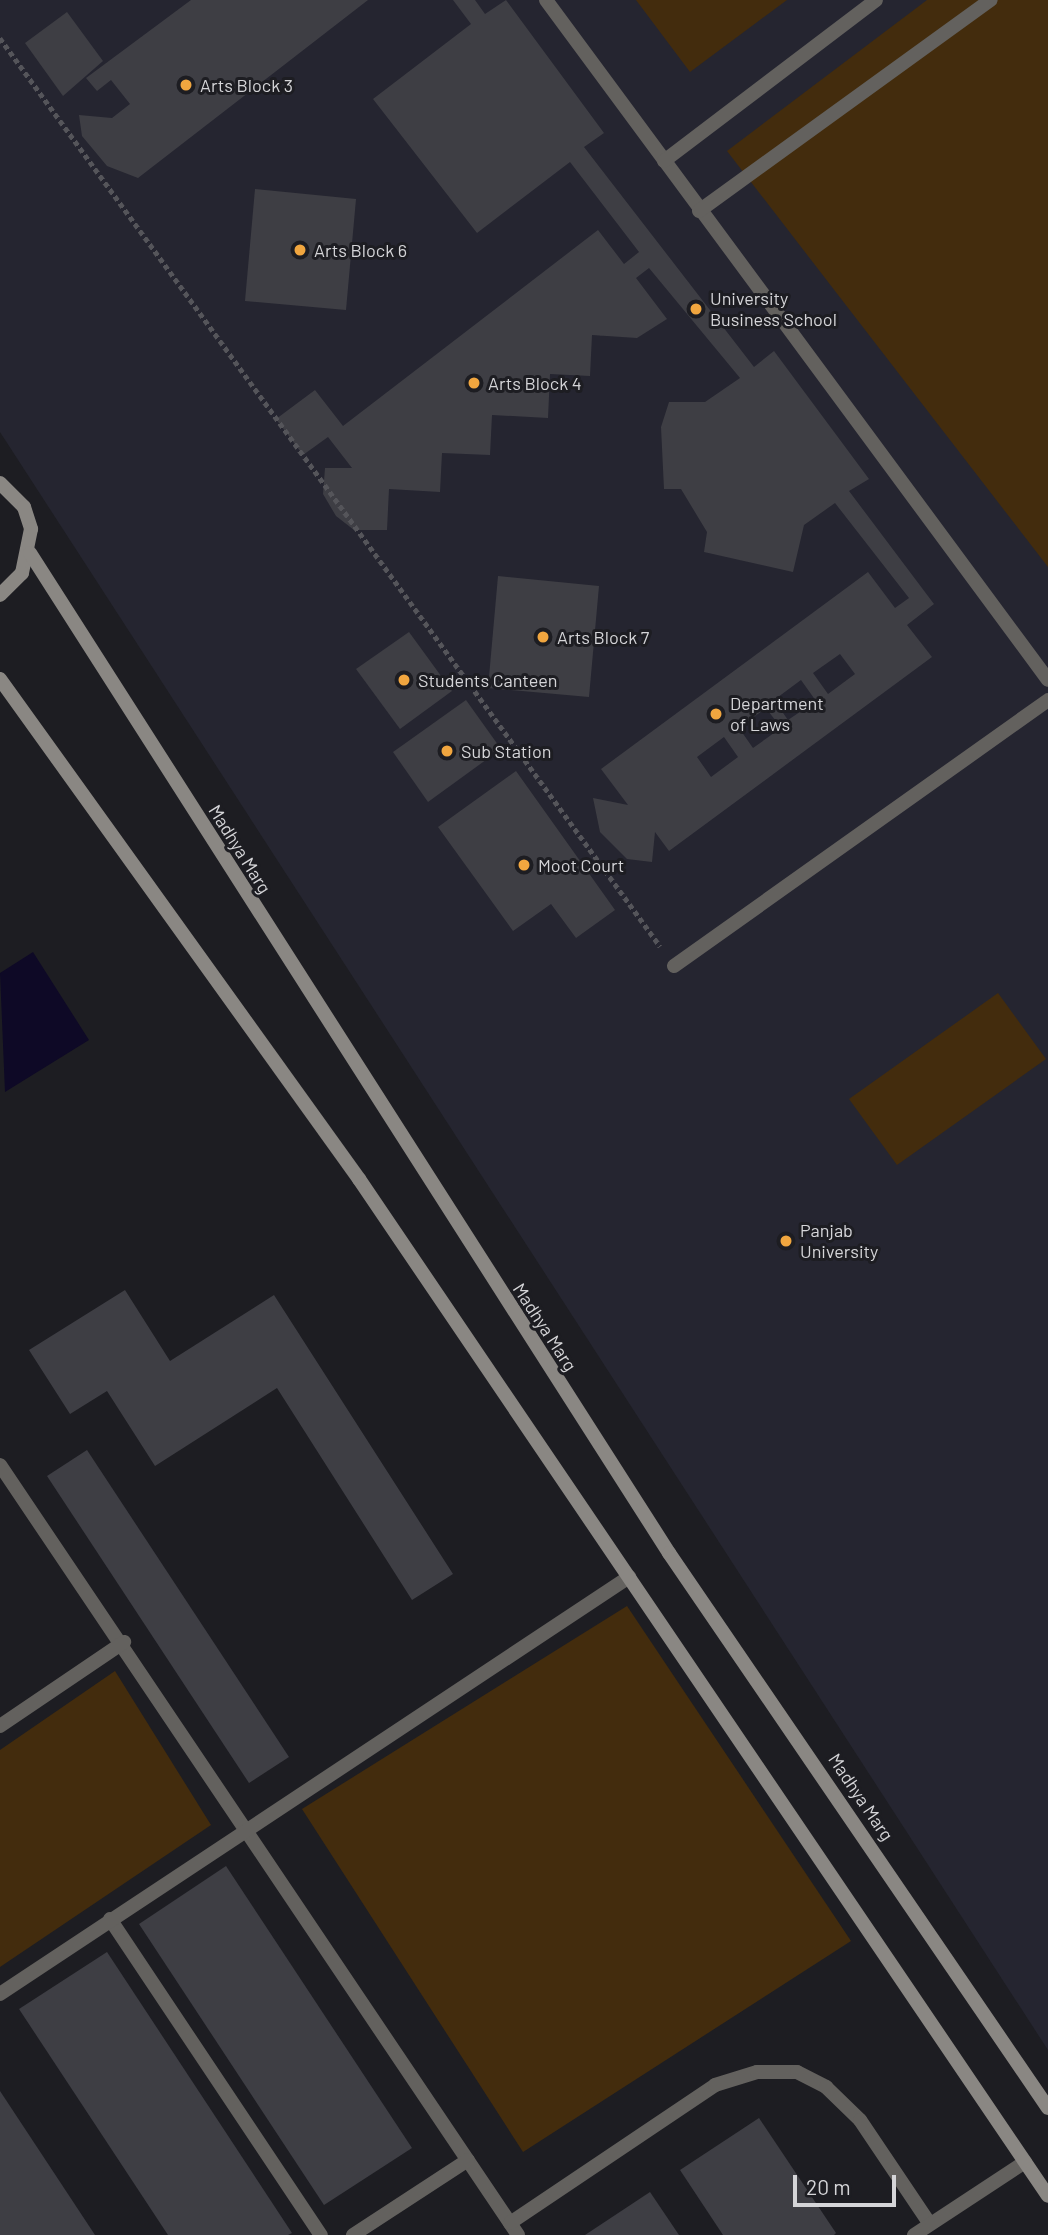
<!DOCTYPE html>
<html>
<head>
<meta charset="utf-8">
<style>
  body { margin:0 }
  #map { position:relative; width:1048px; height:2235px; overflow:hidden; background:#1d1d22; font-family:Barlow,sans-serif }
  div>[style] { position:absolute }
  .built>* { inset:0; background:#252530 }
  .green>* { inset:0; background:#432c0d }
  .water>* { inset:0; background:#0e0926 }
  .building>* { inset:0; background:#3e3e44 }
  .path>* { height:4.5px; margin-top:-2.25px; transform-origin:0; background:repeating-linear-gradient(90deg,#55555a 0 5px,transparent 0 8.5px) }
  .lane>* { height:14px; margin:-7px; padding:0 7px; transform-origin:7px; border-radius:7px; background:#63615e }
  .street>* { height:14px; margin:-7px; padding:0 7px; transform-origin:7px; border-radius:7px; background:#63615e }
  .secondary>* { height:14px; margin:-7px; padding:0 7px; transform-origin:7px; border-radius:7px; background:#8a8783 }
  .dots>* { width:19px; height:19px; translate:-50% -50%; box-sizing:border-box; border:4px solid #1d1d22; border-radius:50% }
  span { translate:-50% -50%; white-space:nowrap; text-align:center; line-height:1.15; -webkit-text-stroke:6px #1d1d22; paint-order:stroke }
  .poi-label { font-size:18px; color:#d5d5d8 }
  .left { translate:0 -50%; text-align:left }
  .street-label { font-size:18px; color:#d5d5d8 }
  .scale { position:absolute; left:793px; top:2175px; width:103px; height:32px; box-sizing:border-box; border:4px solid #d5d5d8; border-top:0; padding-left:9px; font-size:21px; line-height:24px; white-space:nowrap; color:#d5d5d8; -webkit-text-stroke:5px #1d1d22; paint-order:stroke }
</style>
</head>
<body>
<div id="map">
  <div class="built">
    <div style="clip-path:polygon(0 0,1048px 0,1048px 2050px,0 432px)"></div>
  </div>
  <div class="green">
    <div style="clip-path:polygon(636px 0,787px 0,690px 72px)"></div>
    <div style="clip-path:polygon(927px 0,1048px 0,1048px 567px,727px 151px)"></div>
    <div style="clip-path:polygon(998px 993px,1046px 1059px,897px 1165px,849px 1099px)"></div>
    <div style="clip-path:polygon(627px 1606px,851px 1941px,523px 2152px,302px 1809px)"></div>
    <div style="clip-path:polygon(115px 1671px,211px 1825px,0 1967px,0 1750px)"></div>
  </div>
  <div class="water">
    <div style="clip-path:polygon(33px 952px,89px 1040px,5px 1092px,0 973px)"></div>
  </div>
  <div class="building">
    <div style="clip-path:polygon(191px 0,368px 0,138px 178px,107px 166px,82px 136px,79px 115px,112px 118px,130px 104px,111px 80px,97px 91px,86px 78px)"></div>
    <div style="clip-path:polygon(evenodd,453px 0,475px 0,485px 14px,506px 0,604px 133px,584px 147px,754px 367px,774px 351px,869px 479px,849px 491px,934px 604px,907px 625px,932px 657px,669px 851px,655px 832px,652px 862px,627px 859px,600px 832px,593px 798px,628px 805px,601px 769px,868px 572px,895px 608px,909px 598px,835px 503px,804px 525px,793px 572px,704px 552px,707px 532px,681px 489px,664px 489px,661px 427px,669px 402px,705px 402px,740px 378px,649px 268px,636px 278px,667px 319px,637px 338px,592px 335px,590px 376px,550px 374px,548px 418px,492px 415px,490px 455px,442px 453px,440px 492px,389px 489px,387px 530px,354px 530px,336px 516px,323px 494px,325px 468px,352px 468px,328px 437px,303px 455px,276px 419px,315px 390px,343px 426px,598px 230px,624px 264px,639px 252px,570px 162px,477px 233px,373px 99px,471px 24px,453px 0,840px 654px,855px 674px,828px 694px,813px 673px,840px 654px,453px 0,801px 680px,816px 701px,788px 720px,774px 700px,801px 680px,453px 0,766px 708px,781px 728px,753px 748px,739px 728px,766px 708px,453px 0,724px 737px,738px 757px,711px 777px,697px 757px,724px 737px)"></div>
    <div style="clip-path:polygon(67px 12px,103px 61px,63px 96px,25px 43px)"></div>
    <div style="clip-path:polygon(255px 189px,356px 199px,346px 310px,245px 301px)"></div>
    <div style="clip-path:polygon(498px 576px,599px 586px,589px 697px,488px 688px)"></div>
    <div style="clip-path:polygon(409px 632px,452px 691px,400px 729px,356px 669px)"></div>
    <div style="clip-path:polygon(466px 700px,501px 749px,428px 802px,393px 752px)"></div>
    <div style="clip-path:polygon(516px 771px,615px 910px,576px 938px,551px 904px,513px 931px,438px 827px)"></div>
    <div style="clip-path:polygon(125px 1290px,170px 1361px,274px 1295px,453px 1574px,412px 1600px,277px 1388px,155px 1466px,107px 1391px,70px 1414px,29px 1350px)"></div>
    <div style="clip-path:polygon(87px 1450px,289px 1757px,249px 1783px,47px 1476px)"></div>
    <div style="clip-path:polygon(226px 1866px,412px 2148px,324px 2205px,139px 1924px)"></div>
    <div style="clip-path:polygon(107px 1952px,292px 2233px,288px 2235px,168px 2235px,19px 2009px)"></div>
    <div style="clip-path:polygon(0 2091px,95px 2235px,0 2235px)"></div>
    <div style="clip-path:polygon(759px 2118px,836px 2233px,834px 2235px,723px 2235px,680px 2170px)"></div>
    <div style="clip-path:polygon(650px 2192px,679px 2235px,585px 2235px)"></div>
  </div>
  <div class="path">
    <div style="left:0;top:38px;width:1123px;rotate:53.99deg"></div>
  </div>
  <div class="lane">
    <div style="left:546px;top:0;width:845px;rotate:53.56deg"></div>
    <div style="left:664px;top:161px;width:266px;rotate:-37.2deg"></div>
    <div style="left:699px;top:211px;width:360px;rotate:-35.9deg"></div>
    <div style="left:674px;top:966px;width:459px;rotate:-35.4deg"></div>
  </div>
  <div class="street">
    <div style="left:0;top:1465px;width:928px;rotate:56.07deg"></div>
    <div style="left:0;top:1726px;width:150px;rotate:-34.1deg"></div>
    <div style="left:110px;top:1919px;width:380px;rotate:56.3deg"></div>
    <div style="left:0;top:1994px;width:755px;rotate:-33.54deg"></div>
    <div style="left:510px;top:2223px;width:247px;rotate:-33.9deg"></div>
    <div style="left:715px;top:2085px;width:44px;rotate:-17.2deg"></div>
    <div style="left:757px;top:2072px;width:40px"></div>
    <div style="left:797px;top:2072px;width:33px;rotate:27deg"></div>
    <div style="left:826px;top:2087px;width:47px;rotate:44.1deg"></div>
    <div style="left:860px;top:2120px;width:125px;rotate:56.1deg"></div>
    <div style="left:353px;top:2235px;width:137px;rotate:-33.1deg"></div>
    <div style="left:914px;top:2235px;width:133px;rotate:-33.3deg"></div>
  </div>
  <div class="secondary">
    <div style="left:0;top:483px;width:34px;rotate:45deg"></div>
    <div style="left:24px;top:507px;width:23px;rotate:72deg"></div>
    <div style="left:31px;top:529px;width:45px;rotate:101.6deg"></div>
    <div style="left:22px;top:573px;width:31px;rotate:135deg"></div>
    <div style="left:30px;top:553px;width:1187px;rotate:57.42deg"></div>
    <div style="left:669px;top:1553px;width:672px;rotate:55.67deg"></div>
    <div style="left:0;top:679px;width:616px;rotate:54.32deg"></div>
    <div style="left:359px;top:1179px;width:1228px;rotate:55.88deg"></div>
  </div>
  <div class="dots">
    <div style="left:186px;top:85px;background:#f1a63f"></div>
    <div style="left:300px;top:250px;background:#f1a63f"></div>
    <div style="left:696px;top:309px;background:#f1a63f"></div>
    <div style="left:474px;top:383px;background:#f1a63f"></div>
    <div style="left:543px;top:637px;background:#f1a63f"></div>
    <div style="left:404px;top:680px;background:#f1a63f"></div>
    <div style="left:716px;top:714px;background:#f1a63f"></div>
    <div style="left:447px;top:751px;background:#f1a63f"></div>
    <div style="left:524px;top:865px;background:#f1a63f"></div>
    <div style="left:786px;top:1241px;background:#f1a63f"></div>
  </div>
  <div class="poi-label">
    <span class="left" style="left:200px;top:85px">Arts Block 3</span>
    <span class="left" style="left:314px;top:250px">Arts Block 6</span>
    <span class="left" style="left:710px;top:309px">University<br>Business School</span>
    <span class="left" style="left:488px;top:383px">Arts Block 4</span>
    <span class="left" style="left:557px;top:637px">Arts Block 7</span>
    <span class="left" style="left:418px;top:680px">Students Canteen</span>
    <span class="left" style="left:730px;top:714px">Department<br>of Laws</span>
    <span class="left" style="left:461px;top:751px">Sub Station</span>
    <span class="left" style="left:538px;top:865px">Moot Court</span>
    <span class="left" style="left:800px;top:1241px">Panjab<br>University</span>
  </div>
  <div class="street-label">
    <span style="left:240px;top:849px;rotate:58deg">Madhya Marg</span>
    <span style="left:545px;top:1327px;rotate:57deg">Madhya Marg</span>
    <span style="left:861px;top:1797px;rotate:56deg">Madhya Marg</span>
  </div>
  <div class="scale">20 m</div>
</div>
</body>
</html>
